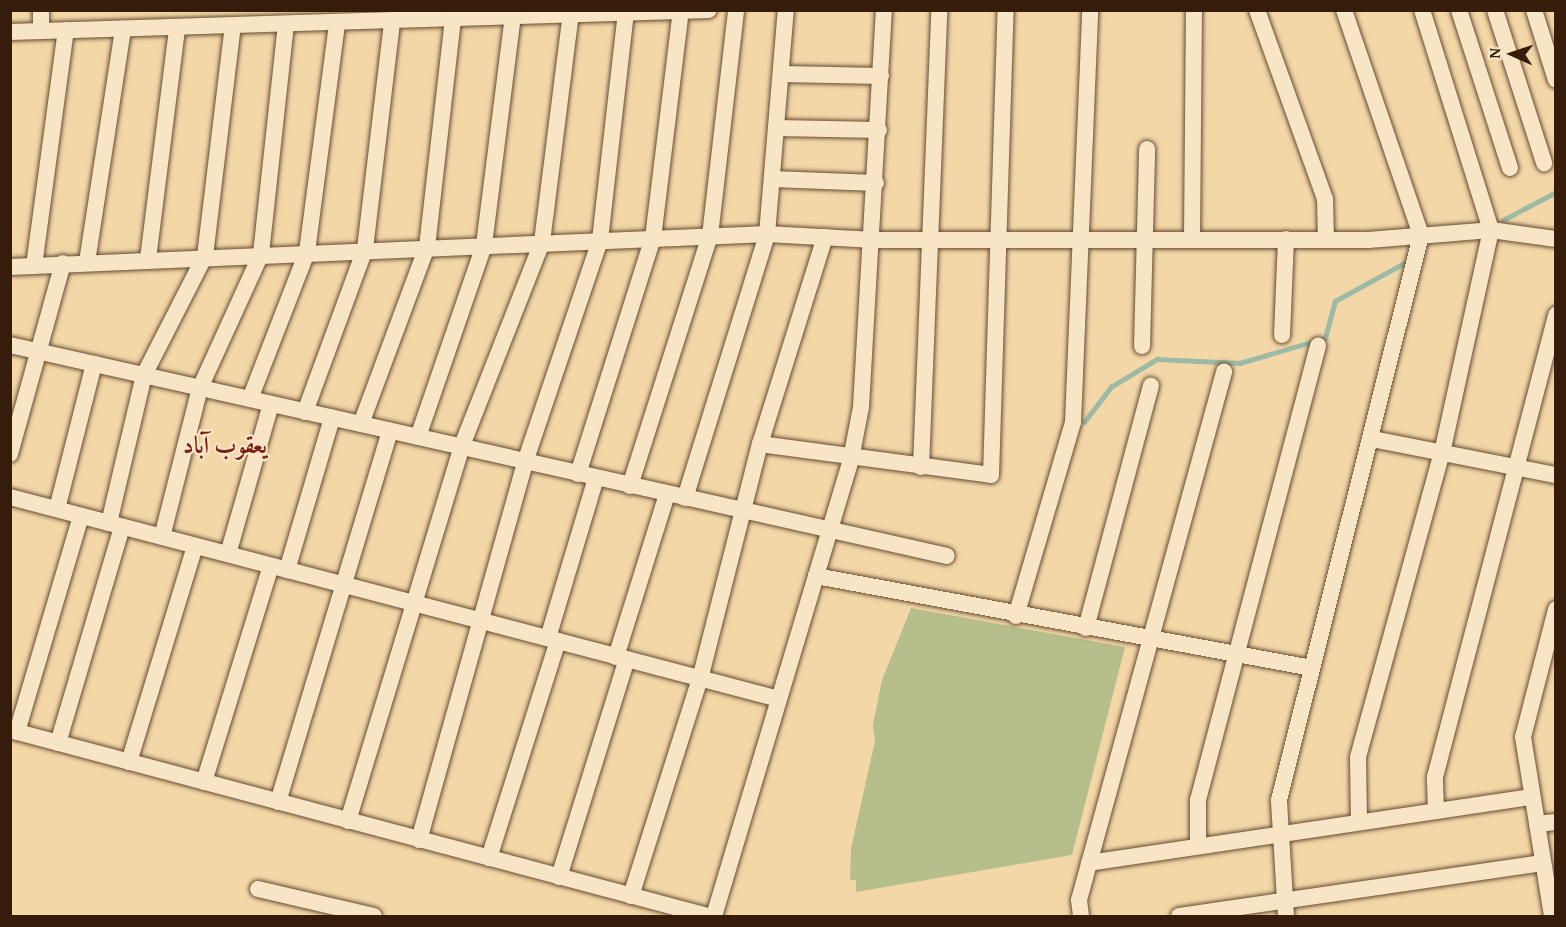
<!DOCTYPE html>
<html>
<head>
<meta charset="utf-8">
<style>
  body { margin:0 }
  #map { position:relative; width:1566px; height:927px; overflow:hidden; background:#f3d7a7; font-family:"Gentium Book Plus",Amiri,serif }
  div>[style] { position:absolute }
  .green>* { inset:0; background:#b6bf8b }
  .stream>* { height:4.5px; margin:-2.25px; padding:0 2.25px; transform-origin:2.25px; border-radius:2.25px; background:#9cbaa5 }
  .roads { filter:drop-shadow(0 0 2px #654c32) drop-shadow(0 0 2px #654c32) }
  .minor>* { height:16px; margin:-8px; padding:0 8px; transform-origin:8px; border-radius:8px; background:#f7e5c6 }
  span { translate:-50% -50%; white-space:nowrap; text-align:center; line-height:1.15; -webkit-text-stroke:4.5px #f7e5c6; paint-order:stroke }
  .district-label { font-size:24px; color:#7a1f14; font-weight:700 }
  .frame { position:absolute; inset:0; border:12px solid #361d0b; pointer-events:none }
  .north { position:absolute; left:1482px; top:24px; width:60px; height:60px; -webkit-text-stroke:4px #f7e5c6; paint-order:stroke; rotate:273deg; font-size:16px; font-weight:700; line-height:24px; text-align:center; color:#361d0b }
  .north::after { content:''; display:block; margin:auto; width:21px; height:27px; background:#361d0b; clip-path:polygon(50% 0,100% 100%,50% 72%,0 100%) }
</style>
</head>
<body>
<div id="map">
  <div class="green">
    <div style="clip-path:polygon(911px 608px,1125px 647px,1072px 855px,856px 892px,856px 880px,850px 880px,851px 849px,875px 741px,873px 725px,882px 680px)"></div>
  </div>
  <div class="stream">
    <div style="left:1503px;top:220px;width:60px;rotate:-27.8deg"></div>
    <div style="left:1084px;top:422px;width:44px;rotate:-52.4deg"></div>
    <div style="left:1111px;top:387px;width:54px;rotate:-31.3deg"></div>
    <div style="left:1157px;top:359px;width:83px;rotate:2.8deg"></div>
    <div style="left:1240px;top:363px;width:89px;rotate:-16.4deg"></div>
    <div style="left:1325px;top:338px;width:38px;rotate:-75deg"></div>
    <div style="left:1335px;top:301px;width:83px;rotate:-28.7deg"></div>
  </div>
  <div class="roads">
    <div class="minor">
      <div style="left:41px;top:10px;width:21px;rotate:90deg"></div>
      <div style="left:1257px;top:10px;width:201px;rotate:70.2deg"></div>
      <div style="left:1325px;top:199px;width:40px;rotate:88.6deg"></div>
      <div style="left:1459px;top:10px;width:166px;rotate:72.1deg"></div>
      <div style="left:1495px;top:10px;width:161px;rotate:72.2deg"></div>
      <div style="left:1534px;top:10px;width:73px;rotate:72.6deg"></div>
      <div style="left:10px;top:32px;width:699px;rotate:-1.8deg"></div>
      <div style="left:781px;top:74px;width:100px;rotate:1.1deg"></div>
      <div style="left:776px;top:128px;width:103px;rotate:1.1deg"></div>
      <div style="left:772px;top:179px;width:104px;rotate:2.2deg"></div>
      <div style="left:1192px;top:238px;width:228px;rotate:-89.5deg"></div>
      <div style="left:148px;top:259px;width:233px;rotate:-82.8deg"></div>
      <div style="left:87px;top:262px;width:236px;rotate:-81.2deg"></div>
      <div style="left:34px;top:266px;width:238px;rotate:-82.3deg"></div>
      <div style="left:10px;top:267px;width:758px;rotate:-2.5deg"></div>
      <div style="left:767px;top:234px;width:107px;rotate:3.2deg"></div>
      <div style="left:874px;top:240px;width:494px"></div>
      <div style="left:1368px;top:240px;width:123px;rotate:-4.6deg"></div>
      <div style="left:1491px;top:230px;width:66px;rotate:7.9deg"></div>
      <div style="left:1282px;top:335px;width:96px;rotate:-87.6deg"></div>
      <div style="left:10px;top:345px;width:960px;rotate:12.69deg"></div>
      <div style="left:1142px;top:346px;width:197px;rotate:-88.5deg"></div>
      <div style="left:250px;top:399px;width:158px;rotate:-68.8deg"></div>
      <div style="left:307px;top:252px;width:230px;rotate:-82.5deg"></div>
      <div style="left:305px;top:412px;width:174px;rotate:-69.8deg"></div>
      <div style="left:365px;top:249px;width:230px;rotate:-83.2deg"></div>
      <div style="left:361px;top:424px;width:189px;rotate:-69.6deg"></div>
      <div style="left:427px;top:247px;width:239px;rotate:-83.5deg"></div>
      <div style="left:418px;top:437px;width:203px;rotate:-71deg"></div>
      <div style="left:484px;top:245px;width:232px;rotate:-82.8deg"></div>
      <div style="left:1372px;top:439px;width:187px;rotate:11.1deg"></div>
      <div style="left:760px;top:444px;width:233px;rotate:7.6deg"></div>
      <div style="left:991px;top:475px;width:465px;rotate:-88.2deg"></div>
      <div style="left:10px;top:454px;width:198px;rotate:-74.5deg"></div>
      <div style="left:921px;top:467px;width:457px;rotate:-87.7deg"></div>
      <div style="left:578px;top:474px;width:248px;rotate:-72.4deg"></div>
      <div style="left:653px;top:238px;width:229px;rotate:-83deg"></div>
      <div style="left:630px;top:486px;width:262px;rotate:-72.3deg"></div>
      <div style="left:710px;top:236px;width:227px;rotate:-83.4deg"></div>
      <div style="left:10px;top:497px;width:795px;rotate:14.72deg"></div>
      <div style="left:685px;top:498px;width:276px;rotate:-72.7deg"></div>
      <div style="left:767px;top:234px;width:225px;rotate:-85.2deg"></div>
      <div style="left:57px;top:509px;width:150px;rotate:-75.7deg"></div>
      <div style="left:109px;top:523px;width:152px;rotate:-76.7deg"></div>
      <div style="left:144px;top:375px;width:134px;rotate:-62.9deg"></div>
      <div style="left:205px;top:256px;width:232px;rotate:-83.1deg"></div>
      <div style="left:162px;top:537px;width:154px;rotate:-75.7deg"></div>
      <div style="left:200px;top:388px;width:147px;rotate:-65.5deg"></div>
      <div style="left:261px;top:254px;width:230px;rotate:-83.8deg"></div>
      <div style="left:228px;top:554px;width:156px;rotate:-74deg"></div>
      <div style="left:287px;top:570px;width:159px;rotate:-73.5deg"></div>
      <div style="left:816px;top:576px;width:504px;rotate:10.51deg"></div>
      <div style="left:1016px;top:616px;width:202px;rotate:-73.6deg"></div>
      <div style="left:1073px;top:422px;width:412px;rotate:-87.6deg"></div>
      <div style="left:1086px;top:628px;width:251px;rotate:-75deg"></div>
      <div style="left:548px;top:638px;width:167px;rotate:-73.3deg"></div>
      <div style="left:616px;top:657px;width:171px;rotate:-72.6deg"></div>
      <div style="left:10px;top:730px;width:722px;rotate:14.92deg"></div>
      <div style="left:17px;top:732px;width:225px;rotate:-73.5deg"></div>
      <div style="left:58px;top:743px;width:225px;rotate:-73.5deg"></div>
      <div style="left:129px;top:762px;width:226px;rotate:-73deg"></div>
      <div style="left:204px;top:782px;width:226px;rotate:-72.8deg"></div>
      <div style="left:278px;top:802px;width:388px;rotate:-73.2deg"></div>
      <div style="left:1436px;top:811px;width:34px;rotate:-92deg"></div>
      <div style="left:1435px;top:777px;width:478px;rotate:-75.3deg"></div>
      <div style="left:348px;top:821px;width:390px;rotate:-73.1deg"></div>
      <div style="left:461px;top:448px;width:221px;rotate:-68.5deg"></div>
      <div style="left:542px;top:242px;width:230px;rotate:-82.8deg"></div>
      <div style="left:1359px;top:822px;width:65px;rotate:-90.9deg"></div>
      <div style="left:1358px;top:757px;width:315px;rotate:-74.6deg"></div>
      <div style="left:1442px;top:453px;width:228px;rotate:-77.6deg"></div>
      <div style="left:1491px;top:230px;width:231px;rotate:-107.4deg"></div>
      <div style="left:1537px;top:824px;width:19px;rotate:-6deg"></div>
      <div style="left:419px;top:840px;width:393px;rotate:-74.3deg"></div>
      <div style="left:525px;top:462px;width:234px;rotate:-71.3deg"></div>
      <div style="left:600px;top:240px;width:228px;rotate:-83.5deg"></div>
      <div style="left:1198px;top:846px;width:46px;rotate:-90deg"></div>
      <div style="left:1198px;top:800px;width:470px;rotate:-75.2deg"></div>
      <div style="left:489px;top:858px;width:228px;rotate:-72.4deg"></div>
      <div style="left:1089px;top:863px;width:448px;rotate:-8.5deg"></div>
      <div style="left:559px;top:877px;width:228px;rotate:-72.7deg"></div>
      <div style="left:258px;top:889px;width:119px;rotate:13.1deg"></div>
      <div style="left:631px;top:896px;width:228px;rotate:-72.4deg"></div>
      <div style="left:700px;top:679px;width:243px;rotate:-75.7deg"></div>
      <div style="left:760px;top:444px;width:217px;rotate:-72.6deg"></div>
      <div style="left:714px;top:916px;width:477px;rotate:-73.3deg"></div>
      <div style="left:851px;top:459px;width:53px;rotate:-79.1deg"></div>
      <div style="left:861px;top:407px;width:398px;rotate:-86.7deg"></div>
      <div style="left:1081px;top:916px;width:16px;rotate:-97deg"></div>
      <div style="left:1079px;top:900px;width:548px;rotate:-74.64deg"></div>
      <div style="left:1179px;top:916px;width:368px;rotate:-8.3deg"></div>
      <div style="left:1286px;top:916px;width:116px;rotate:-93.5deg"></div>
      <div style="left:1279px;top:800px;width:583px;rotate:-75.89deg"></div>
      <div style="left:1421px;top:235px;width:238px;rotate:-108.9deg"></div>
      <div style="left:1552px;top:916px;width:181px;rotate:-99.2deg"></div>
      <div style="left:1523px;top:737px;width:132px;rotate:-75.5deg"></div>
    </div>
  </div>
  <div class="district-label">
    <span style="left:225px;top:445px">یعقوب آباد</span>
  </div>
  <div class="frame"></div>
  <div class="north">N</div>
</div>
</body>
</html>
